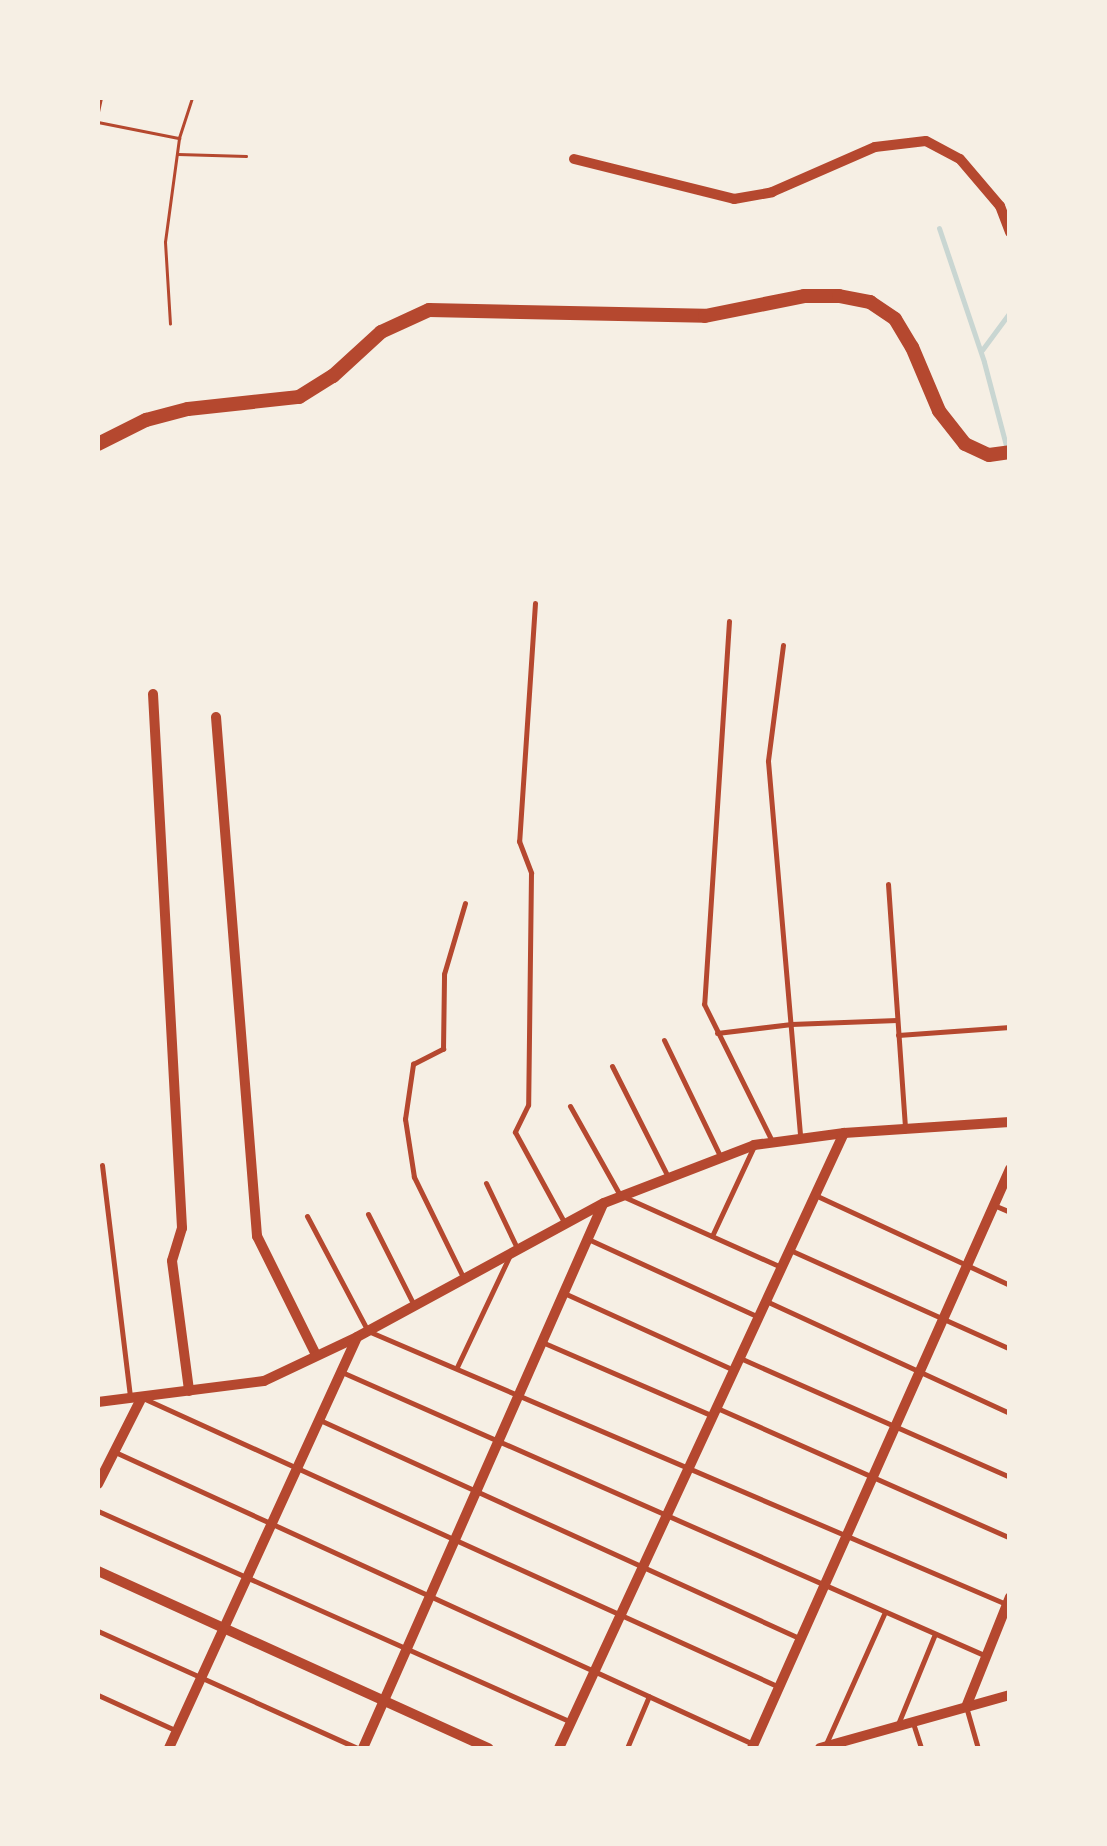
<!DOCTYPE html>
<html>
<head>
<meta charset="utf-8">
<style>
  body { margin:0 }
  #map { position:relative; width:1107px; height:1846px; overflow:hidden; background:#f6efe4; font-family:Inter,sans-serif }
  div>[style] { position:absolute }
  .stream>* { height:5px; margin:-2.5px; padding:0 2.5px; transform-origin:2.5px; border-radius:2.5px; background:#c9d6d2 }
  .path>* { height:2.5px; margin:-1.25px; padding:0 1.25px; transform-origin:1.25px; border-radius:1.25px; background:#b5482f }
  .service>* { height:5px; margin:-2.5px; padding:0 2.5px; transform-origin:2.5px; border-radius:2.5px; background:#b5482f }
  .minor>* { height:10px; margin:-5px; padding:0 5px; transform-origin:5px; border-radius:5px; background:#b5482f }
  .secondary>* { height:14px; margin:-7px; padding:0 7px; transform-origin:7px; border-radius:7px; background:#b5482f }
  span { translate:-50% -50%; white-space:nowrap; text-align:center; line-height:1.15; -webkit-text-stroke:10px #f6efe4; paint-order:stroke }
  .frame { position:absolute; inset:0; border:100px solid #f6efe4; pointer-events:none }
</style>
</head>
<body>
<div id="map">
  <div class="stream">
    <div style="left:939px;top:228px;width:141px;rotate:71.4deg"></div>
    <div style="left:984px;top:362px;width:90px;rotate:75.2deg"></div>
    <div style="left:982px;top:350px;width:47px;rotate:-53.6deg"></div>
  </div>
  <div class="path">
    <div style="left:98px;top:112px;width:14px;rotate:-78deg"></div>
    <div style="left:98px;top:122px;width:83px;rotate:11.2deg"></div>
    <div style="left:178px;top:154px;width:68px;rotate:1.7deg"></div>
    <div style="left:170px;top:324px;width:82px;rotate:-93.5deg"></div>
    <div style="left:165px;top:242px;width:105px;rotate:-82.3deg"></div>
    <div style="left:179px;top:138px;width:42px;rotate:-72deg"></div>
  </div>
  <div class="service">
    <div style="left:535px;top:603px;width:239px;rotate:93.8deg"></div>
    <div style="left:519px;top:841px;width:34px;rotate:69deg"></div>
    <div style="left:531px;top:873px;width:232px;rotate:90.7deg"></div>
    <div style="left:528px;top:1105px;width:30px;rotate:116deg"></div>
    <div style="left:515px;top:1132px;width:102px;rotate:61.4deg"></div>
    <div style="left:729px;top:621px;width:384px;rotate:93.7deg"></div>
    <div style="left:704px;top:1004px;width:153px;rotate:63.6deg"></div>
    <div style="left:783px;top:645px;width:117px;rotate:97.4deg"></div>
    <div style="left:768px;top:761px;width:377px;rotate:85.1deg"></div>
    <div style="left:888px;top:884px;width:247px;rotate:86deg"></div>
    <div style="left:717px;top:1033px;width:75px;rotate:-6.9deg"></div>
    <div style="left:791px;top:1024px;width:106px;rotate:-2.2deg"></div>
    <div style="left:898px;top:1035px;width:112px;rotate:-4.1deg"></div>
    <div style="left:664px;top:1040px;width:131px;rotate:64.2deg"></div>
    <div style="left:612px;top:1066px;width:124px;rotate:63.2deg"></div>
    <div style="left:570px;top:1106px;width:102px;rotate:60.7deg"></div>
    <div style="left:620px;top:1195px;width:174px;rotate:24.1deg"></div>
    <div style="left:102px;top:1165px;width:232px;rotate:83.1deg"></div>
    <div style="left:486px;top:1183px;width:72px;rotate:64.5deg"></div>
    <div style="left:815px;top:1195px;width:215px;rotate:24.8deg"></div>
    <div style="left:996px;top:1206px;width:15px;rotate:23deg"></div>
    <div style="left:368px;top:1214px;width:102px;rotate:63.2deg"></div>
    <div style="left:307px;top:1216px;width:130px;rotate:62.1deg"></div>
    <div style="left:368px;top:1331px;width:694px;rotate:23.17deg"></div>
    <div style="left:712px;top:1236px;width:97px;rotate:-65deg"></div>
    <div style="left:588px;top:1239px;width:187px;rotate:24.6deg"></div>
    <div style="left:790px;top:1250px;width:241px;rotate:24.2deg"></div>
    <div style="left:464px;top:1279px;width:114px;rotate:-116.1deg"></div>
    <div style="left:414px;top:1177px;width:59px;rotate:-98.8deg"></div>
    <div style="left:405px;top:1119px;width:56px;rotate:-81.7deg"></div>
    <div style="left:413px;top:1064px;width:34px;rotate:-27deg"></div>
    <div style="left:443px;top:1049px;width:75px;rotate:-89.2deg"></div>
    <div style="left:444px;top:974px;width:74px;rotate:-73.5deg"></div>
    <div style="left:564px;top:1293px;width:187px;rotate:24.4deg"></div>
    <div style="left:766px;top:1301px;width:268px;rotate:24.7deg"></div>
    <div style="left:542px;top:1342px;width:186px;rotate:23.4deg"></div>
    <div style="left:740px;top:1358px;width:295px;rotate:23.8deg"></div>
    <div style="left:457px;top:1367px;width:122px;rotate:-64.7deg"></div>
    <div style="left:344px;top:1373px;width:699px;rotate:23.78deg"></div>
    <div style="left:145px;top:1399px;width:694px;rotate:24.42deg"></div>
    <div style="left:717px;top:1408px;width:321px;rotate:23.9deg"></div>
    <div style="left:322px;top:1421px;width:524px;rotate:24.46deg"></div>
    <div style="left:115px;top:1452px;width:702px;rotate:24.59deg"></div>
    <div style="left:98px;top:1511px;width:518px;rotate:24.04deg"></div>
    <div style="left:98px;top:1631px;width:284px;rotate:24.3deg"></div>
    <div style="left:98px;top:1695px;width:87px;rotate:24.5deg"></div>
    <div style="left:967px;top:1710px;width:40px;rotate:74deg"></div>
    <div style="left:913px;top:1723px;width:26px;rotate:72deg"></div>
    <div style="left:898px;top:1724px;width:97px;rotate:-67.7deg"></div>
    <div style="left:825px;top:1746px;width:147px;rotate:-65.9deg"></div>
    <div style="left:627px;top:1748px;width:56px;rotate:-67.1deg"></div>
  </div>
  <div class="minor">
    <div style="left:574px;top:159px;width:165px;rotate:14deg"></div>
    <div style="left:734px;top:199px;width:39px;rotate:-10deg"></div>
    <div style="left:772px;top:192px;width:112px;rotate:-23.6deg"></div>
    <div style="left:875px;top:147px;width:51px;rotate:-6.7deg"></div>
    <div style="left:926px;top:141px;width:38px;rotate:28deg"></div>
    <div style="left:960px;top:159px;width:62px;rotate:49.6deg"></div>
    <div style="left:1000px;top:206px;width:28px;rotate:69deg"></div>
    <div style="left:153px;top:694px;width:535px;rotate:86.89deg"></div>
    <div style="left:182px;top:1228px;width:34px;rotate:107deg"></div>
    <div style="left:172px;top:1261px;width:131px;rotate:82.5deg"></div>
    <div style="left:216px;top:717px;width:521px;rotate:85.48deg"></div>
    <div style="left:257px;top:1236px;width:133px;rotate:63.6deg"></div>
    <div style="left:98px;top:1402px;width:167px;rotate:-7.2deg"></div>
    <div style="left:264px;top:1381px;width:103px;rotate:-25.3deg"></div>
    <div style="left:357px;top:1337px;width:281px;rotate:-28.5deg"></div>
    <div style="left:604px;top:1203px;width:161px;rotate:-21.1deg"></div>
    <div style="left:754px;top:1145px;width:91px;rotate:-7.6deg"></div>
    <div style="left:844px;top:1133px;width:166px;rotate:-3.8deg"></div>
    <div style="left:98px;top:1484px;width:97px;rotate:-63.2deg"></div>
    <div style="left:98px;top:1571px;width:429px;rotate:24.4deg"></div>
    <div style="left:966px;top:1707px;width:118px;rotate:-68.2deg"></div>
    <div style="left:169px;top:1748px;width:451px;rotate:-65.4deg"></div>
    <div style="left:363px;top:1748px;width:595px;rotate:-66.19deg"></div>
    <div style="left:559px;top:1748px;width:678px;rotate:-65.14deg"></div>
    <div style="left:752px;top:1748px;width:634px;rotate:-65.98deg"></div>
    <div style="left:820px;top:1748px;width:197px;rotate:-15.6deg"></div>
  </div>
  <div class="secondary">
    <div style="left:98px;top:444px;width:54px;rotate:-26.6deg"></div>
    <div style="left:146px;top:420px;width:43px;rotate:-14.7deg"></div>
    <div style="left:188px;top:409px;width:112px;rotate:-6.2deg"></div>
    <div style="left:299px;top:397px;width:40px;rotate:-32deg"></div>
    <div style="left:333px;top:376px;width:65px;rotate:-42.5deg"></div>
    <div style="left:381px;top:332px;width:53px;rotate:-24.6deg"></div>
    <div style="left:429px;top:310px;width:276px;rotate:1.2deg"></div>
    <div style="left:705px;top:316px;width:101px;rotate:-11.4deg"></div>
    <div style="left:804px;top:296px;width:35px"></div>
    <div style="left:839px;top:296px;width:32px;rotate:11deg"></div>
    <div style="left:870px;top:302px;width:30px;rotate:34deg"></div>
    <div style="left:895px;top:319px;width:33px;rotate:59deg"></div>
    <div style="left:912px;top:347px;width:69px;rotate:67.1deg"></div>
    <div style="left:939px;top:411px;width:42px;rotate:51.8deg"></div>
    <div style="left:965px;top:444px;width:26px;rotate:25deg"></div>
    <div style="left:989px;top:455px;width:21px;rotate:-8deg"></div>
  </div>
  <div class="frame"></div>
</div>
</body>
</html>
